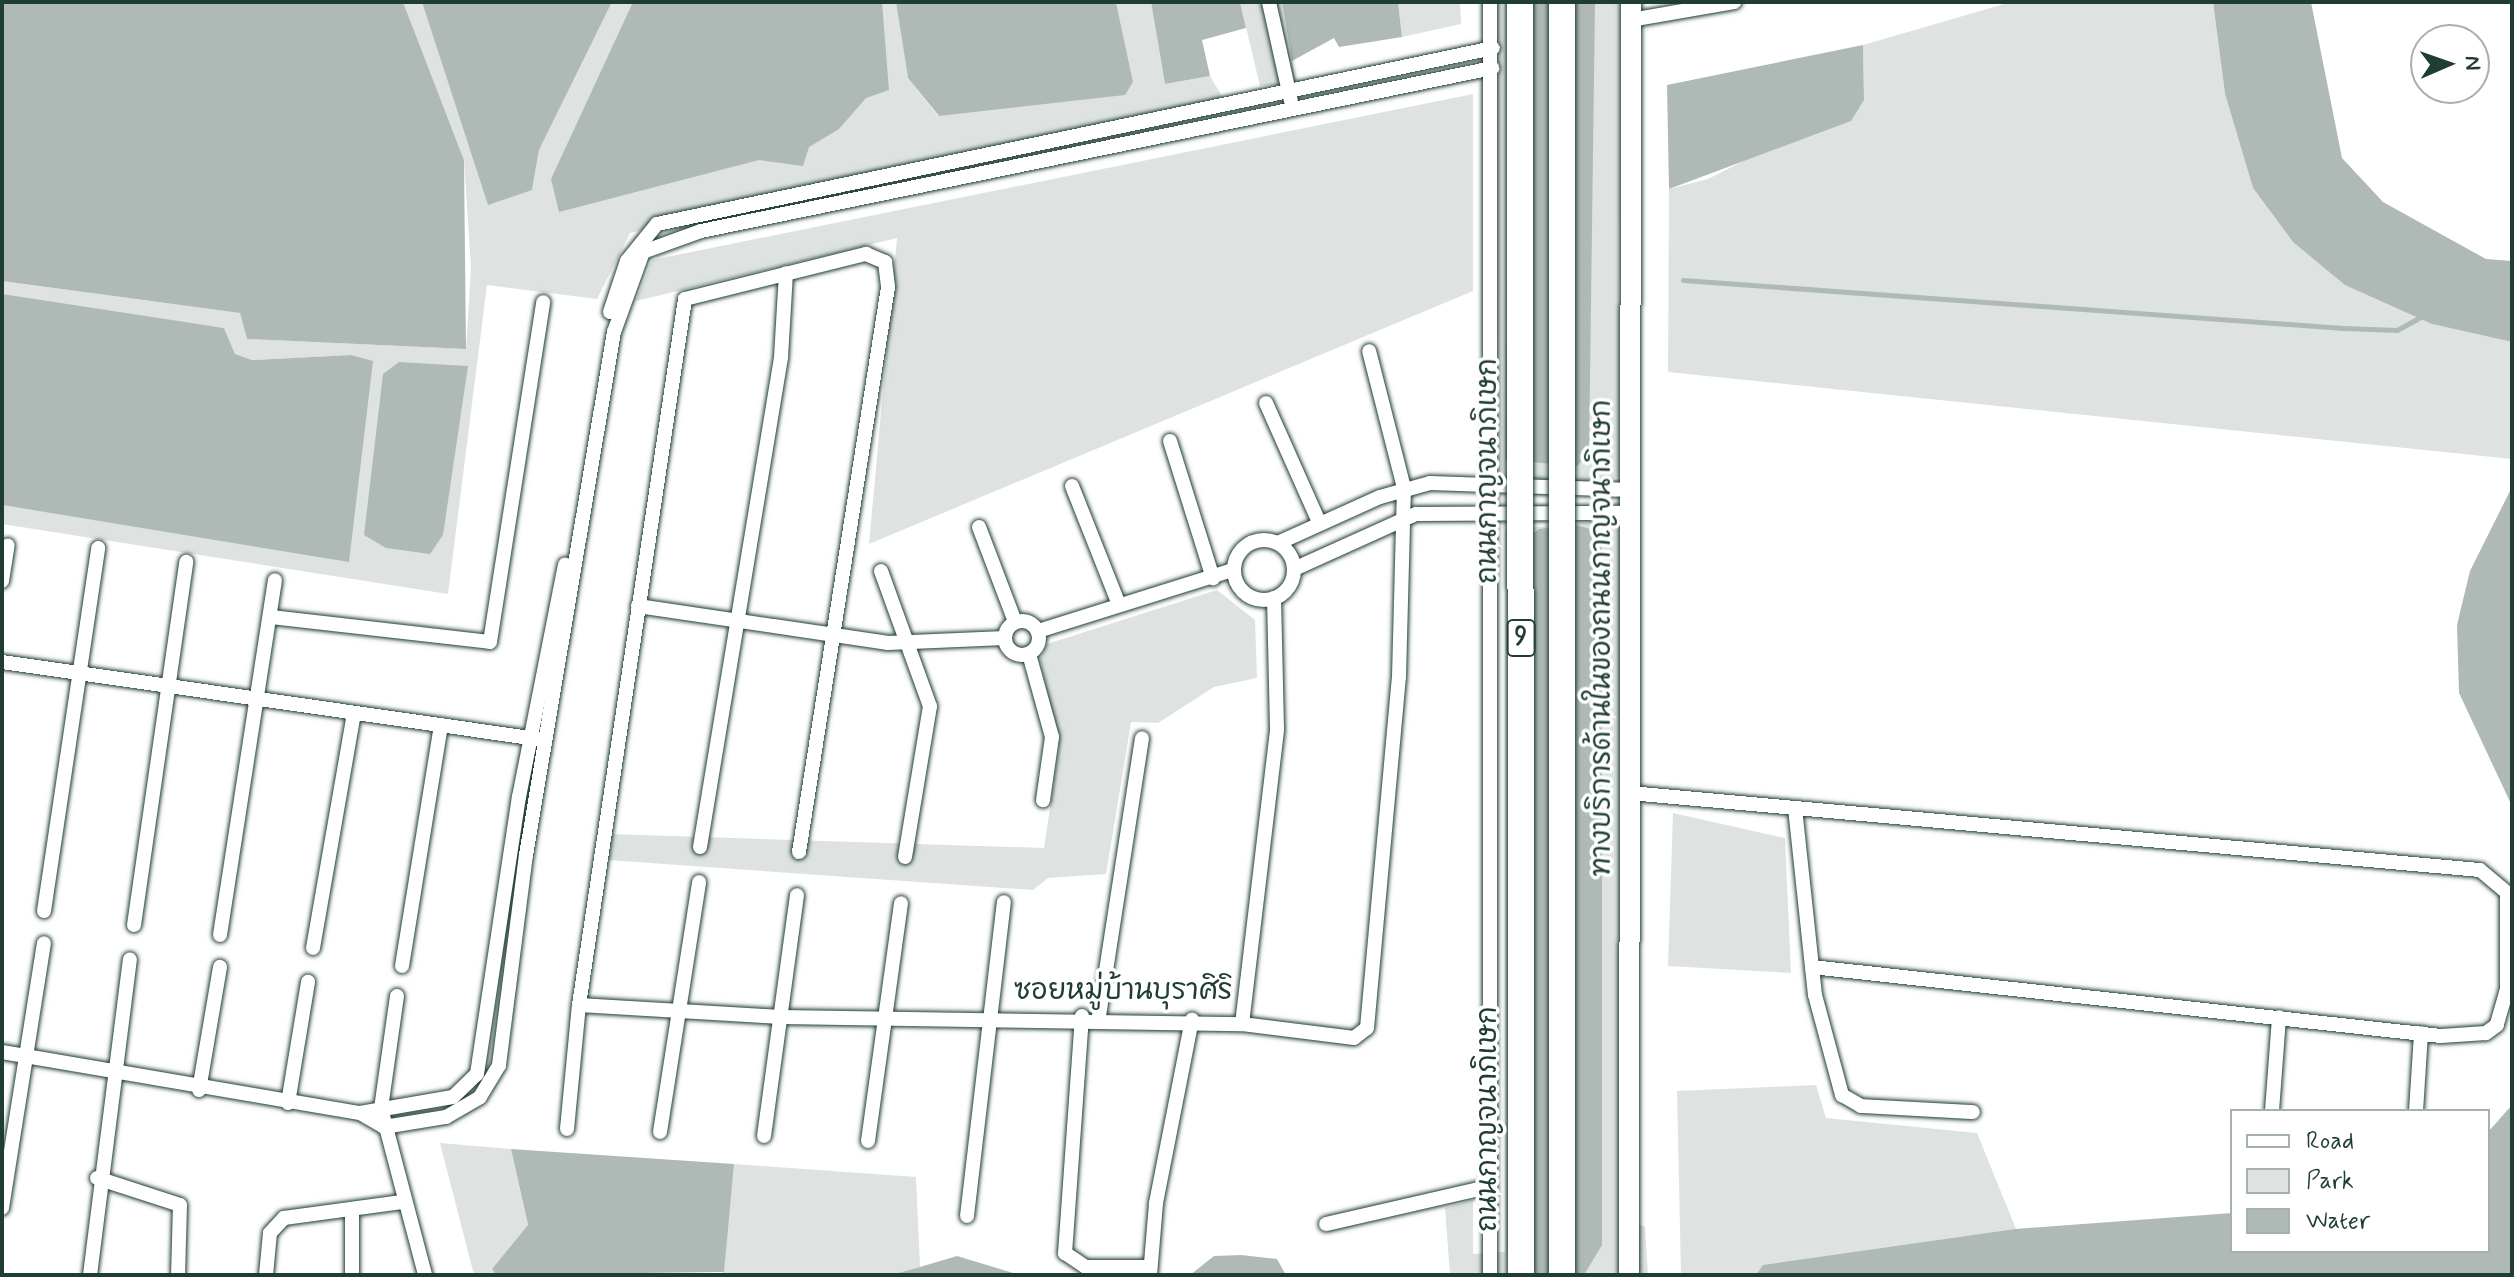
<!DOCTYPE html>
<html>
<head>
<meta charset="utf-8">
<style>
  body { margin:0 }
  #map { position:relative; width:2514px; height:1277px; overflow:hidden; background:#fff; font-family:Mynerve,"Playpen Sans Thai",sans-serif }
  div>[style] { position:absolute }
  .green>* { inset:0; background:#dee3e2 }
  .water>* { inset:0; background:#afbab7 }
  .stream>* { height:5px; margin:-2.5px; padding:0 2.5px; transform-origin:2.5px; border-radius:2.5px; background:#afbab7 }
  .roads { filter:drop-shadow(0 0 2px #1f3d34) drop-shadow(0 0 2px #1f3d34) }
  .minor>* { height:14px; margin:-7px; padding:0 7px; transform-origin:7px; border-radius:7px; background:#fff }
  .minor>.ring { margin:-7px; padding:0; box-sizing:content-box; background:none; border:14px solid #fff; border-radius:50% }
  .secondary>* { height:20px; margin:-10px; padding:0 10px; transform-origin:10px; border-radius:10px; background:#fff }
  .bridges { filter:drop-shadow(0 0 2px #1f3d34) drop-shadow(0 0 2px #1f3d34) }
  .motorway-bridge>* { height:26px; margin:-13px; padding:0 13px; transform-origin:13px; border-radius:13px; background:#fff }
  span { translate:-50% -50%; white-space:nowrap; text-align:center; line-height:1.15; -webkit-text-stroke:7px #fff; paint-order:stroke }
  .shield-label span { padding:2px 6px; background:#fff; border:2px solid; border-radius:6px; -webkit-text-stroke-width:0 }
  .shield-label { font-size:26px; color:#1f3d34; font-weight:700 }
  .street-label { font-size:28px; color:#1f3d34 }
  .frame { position:absolute; inset:0; border:4px solid #1f3d34; pointer-events:none }
  .legend { position:absolute; left:2230px; top:1109px; width:260px; height:144px; box-sizing:border-box; background:#fff; border:2px solid #a5b1ae; margin:0; padding:10px 14px; list-style:none; font-size:24px; color:#1f3d34 }
  .legend li { display:flex; align-items:center; gap:16px; height:40px }
  .legend b { width:40px; border:2px solid #a5b1ae }
  .north { position:absolute; left:2410px; top:24px; width:80px; height:80px; box-sizing:border-box; background:#fff; border:2px solid #a5b1ae; border-radius:50%; rotate:88deg; font-size:22px; font-weight:700; line-height:32px; text-align:center; color:#1f3d34 }
  .north::after { content:''; display:block; margin:auto; width:28px; height:36px; background:#1f3d34; clip-path:polygon(50% 0,100% 100%,50% 72%,0 100%) }
</style>
</head>
<body>
<div id="map">
  <div class="green">
    <div style="clip-path:polygon(403px 2px,422px 2px,475px 146px,477px 171px,532px 190px,539px 150px,612px 2px,896px 2px,908px 78px,938px 116px,1133px 82px,1116px 2px,1151px 2px,1165px 84px,1210px 76px,1223px 98px,882px 169px,630px 233px,597px 299px,487px 285px,448px 594px,2px 524px,2px 505px,349px 561px,351px 355px,252px 360px,235px 354px,224px 328px,31px 301px,2px 294px,2px 281px,240px 313px,247px 339px,466px 349px,471px 268px,464px 160px)"></div>
    <div style="clip-path:polygon(1240px 2px,1282px 2px,1296px 84px,1260px 86px)"></div>
    <div style="clip-path:polygon(1398px 2px,1460px 2px,1461px 24px,1402px 37px)"></div>
    <div style="clip-path:polygon(1497px 2px,1620px 2px,1619px 476px,1604px 483px,1499px 477px)"></div>
    <div style="clip-path:polygon(2011px 2px,2213px 2px,2225px 94px,2253px 188px,2293px 242px,2432px 324px,2512px 342px,2512px 459px,1668px 372px,1669px 189px,1708px 179px,1864px 100px,1863px 45px)"></div>
    <div style="clip-path:polygon(1473px 94px,1473px 291px,869px 544px,897px 238px,636px 301px,652px 260px)"></div>
    <div style="clip-path:polygon(1608px 520px,1621px 523px,1621px 532px,1620px 1217px,1645px 1227px,1648px 1275px,1450px 1275px,1445px 1208px,1473px 1200px,1473px 1254px,1505px 1252px,1505px 530px)"></div>
    <div style="clip-path:polygon(1217px 590px,1255px 620px,1257px 678px,1214px 687px,1158px 723px,1131px 722px,1106px 874px,1048px 878px,1033px 890px,607px 860px,610px 834px,1044px 848px,1059px 748px,1040px 660px,1047px 644px)"></div>
    <div style="clip-path:polygon(1673px 813px,1785px 838px,1791px 973px,1668px 966px)"></div>
    <div style="clip-path:polygon(1816px 1085px,1826px 1118px,1977px 1133px,2016px 1229px,1764px 1265px,1756px 1275px,1681px 1275px,1677px 1091px)"></div>
    <div style="clip-path:polygon(440px 1143px,511px 1149px,528px 1226px,492px 1269px,496px 1275px,474px 1275px)"></div>
    <div style="clip-path:polygon(734px 1164px,916px 1177px,920px 1267px,891px 1275px,722px 1275px)"></div>
  </div>
  <div class="water">
    <div style="clip-path:polygon(2px 2px,403px 2px,464px 160px,466px 349px,247px 339px,240px 313px,2px 281px)"></div>
    <div style="clip-path:polygon(422px 2px,612px 2px,539px 150px,532px 190px,488px 205px)"></div>
    <div style="clip-path:polygon(633px 2px,882px 2px,889px 90px,866px 98px,839px 129px,809px 147px,803px 166px,759px 160px,559px 212px,551px 179px)"></div>
    <div style="clip-path:polygon(896px 2px,1116px 2px,1133px 82px,1125px 95px,939px 116px,908px 78px)"></div>
    <div style="clip-path:polygon(1151px 2px,1240px 2px,1246px 28px,1202px 40px,1210px 76px,1165px 84px)"></div>
    <div style="clip-path:polygon(1282px 2px,1398px 2px,1402px 37px,1339px 47px,1334px 38px,1292px 61px)"></div>
    <div style="clip-path:polygon(1510px 2px,1595px 2px,1589px 454px,1577px 466px,1505px 460px)"></div>
    <div style="clip-path:polygon(2213px 2px,2311px 2px,2342px 158px,2383px 202px,2486px 259px,2512px 261px,2512px 342px,2432px 324px,2345px 285px,2293px 242px,2253px 188px,2225px 94px)"></div>
    <div style="clip-path:polygon(1863px 45px,1864px 100px,1851px 121px,1669px 189px,1667px 85px)"></div>
    <div style="clip-path:polygon(2px 294px,224px 328px,235px 354px,252px 360px,351px 355px,373px 361px,349px 562px,2px 505px)"></div>
    <div style="clip-path:polygon(399px 362px,468px 366px,443px 535px,430px 554px,386px 548px,364px 535px,383px 374px)"></div>
    <div style="clip-path:polygon(2512px 487px,2512px 806px,2459px 693px,2457px 625px,2470px 571px)"></div>
    <div style="clip-path:polygon(1576px 525px,1594px 530px,1602px 549px,1602px 1245px,1584px 1275px,1510px 1275px,1511px 551px,1539px 529px)"></div>
    <div style="clip-path:polygon(2512px 1105px,2512px 1275px,1756px 1275px,1763px 1265px,2015px 1229px,2232px 1213px,2232px 1251px,2488px 1251px,2488px 1132px)"></div>
    <div style="clip-path:polygon(511px 1149px,734px 1164px,724px 1272px,496px 1275px,492px 1269px,528px 1225px)"></div>
    <div style="clip-path:polygon(1241px 1255px,1277px 1259px,1286px 1275px,1190px 1275px,1214px 1256px)"></div>
    <div style="clip-path:polygon(957px 1256px,1020px 1275px,891px 1275px,920px 1267px)"></div>
  </div>
  <div class="stream">
    <div style="left:1683px;top:280px;width:662px;rotate:4.16deg"></div>
    <div style="left:2343px;top:328px;width:54px;rotate:2.1deg"></div>
    <div style="left:2397px;top:330px;width:31px;rotate:-29deg"></div>
  </div>
  <div class="roads">
    <div class="minor">
      <div style="left:1269px;top:2px;width:101px;rotate:77.5deg"></div>
      <div style="left:1631px;top:20px;width:105px;rotate:-9.9deg"></div>
      <div style="left:610px;top:312px;width:54px;rotate:-71.6deg"></div>
      <div style="left:627px;top:261px;width:48px;rotate:-51deg"></div>
      <div style="left:657px;top:224px;width:854px;rotate:-11.89deg"></div>
      <div style="left:1266px;top:403px;width:130px;rotate:66deg"></div>
      <div style="left:1170px;top:441px;width:144px;rotate:72.6deg"></div>
      <div style="left:1072px;top:486px;width:128px;rotate:68.4deg"></div>
      <div style="left:979px;top:527px;width:102px;rotate:69.2deg"></div>
      <div class="ring" style="left:1234px;top:540px;width:46px;height:46px"></div>
      <div style="left:1278px;top:543px;width:112px;rotate:-24.3deg"></div>
      <div style="left:1380px;top:497px;width:52px;rotate:-15.6deg"></div>
      <div style="left:1430px;top:483px;width:202px;rotate:2deg"></div>
      <div style="left:1294px;top:569px;width:134px;rotate:-24.3deg"></div>
      <div style="left:1416px;top:514px;width:216px;rotate:-0.3deg"></div>
      <div style="left:881px;top:571px;width:144px;rotate:70.1deg"></div>
      <div style="left:930px;top:706px;width:153px;rotate:99.4deg"></div>
      <div style="left:2px;top:581px;width:36px;rotate:-81deg"></div>
      <div style="left:638px;top:606px;width:253px;rotate:8.4deg"></div>
      <div style="left:888px;top:643px;width:117px;rotate:-2.4deg"></div>
      <div style="left:271px;top:617px;width:220px;rotate:6.5deg"></div>
      <div style="left:490px;top:642px;width:344px;rotate:-81.1deg"></div>
      <div class="ring" style="left:1005px;top:621px;width:20px;height:20px"></div>
      <div style="left:1038px;top:631px;width:204px;rotate:-17.4deg"></div>
      <div style="left:1029px;top:654px;width:86px;rotate:74.5deg"></div>
      <div style="left:1052px;top:737px;width:64px;rotate:98.1deg"></div>
      <div style="left:2px;top:662px;width:541px;rotate:8.19deg"></div>
      <div style="left:1630px;top:793px;width:853px;rotate:5.18deg"></div>
      <div style="left:2480px;top:870px;width:35px;rotate:40deg"></div>
      <div style="left:2507px;top:893px;width:96px;rotate:90deg"></div>
      <div style="left:2507px;top:989px;width:37px;rotate:106deg"></div>
      <div style="left:2497px;top:1025px;width:14px;rotate:144deg"></div>
      <div style="left:2486px;top:1033px;width:45px;rotate:176.2deg"></div>
      <div style="left:2441px;top:1036px;width:633px;rotate:-173.74deg"></div>
      <div style="left:1795px;top:808px;width:188px;rotate:83.9deg"></div>
      <div style="left:1815px;top:995px;width:104px;rotate:74.9deg"></div>
      <div style="left:1842px;top:1095px;width:22px;rotate:30deg"></div>
      <div style="left:1861px;top:1106px;width:112px;rotate:3.1deg"></div>
      <div style="left:700px;top:847px;width:497px;rotate:-80.6deg"></div>
      <div style="left:781px;top:357px;width:84px;rotate:-86.6deg"></div>
      <div style="left:44px;top:911px;width:367px;rotate:-81.5deg"></div>
      <div style="left:134px;top:925px;width:367px;rotate:-81.8deg"></div>
      <div style="left:220px;top:935px;width:359px;rotate:-81.2deg"></div>
      <div style="left:313px;top:948px;width:238px;rotate:-80.1deg"></div>
      <div style="left:402px;top:966px;width:244px;rotate:-80.8deg"></div>
      <div style="left:397px;top:996px;width:113px;rotate:98.1deg"></div>
      <div style="left:381px;top:1108px;width:173px;rotate:75.2deg"></div>
      <div style="left:579px;top:1005px;width:202px;rotate:3.4deg"></div>
      <div style="left:781px;top:1017px;width:461px;rotate:0.9deg"></div>
      <div style="left:1242px;top:1024px;width:297px;rotate:-83.2deg"></div>
      <div style="left:1277px;top:729px;width:131px;rotate:-91.3deg"></div>
      <div style="left:1082px;top:1016px;width:238px;rotate:94.1deg"></div>
      <div style="left:1065px;top:1253px;width:25px;rotate:34deg"></div>
      <div style="left:1086px;top:1267px;width:62px"></div>
      <div style="left:1099px;top:1016px;width:281px;rotate:-81.2deg"></div>
      <div style="left:1242px;top:1024px;width:113px;rotate:7.1deg"></div>
      <div style="left:1354px;top:1038px;width:16px;rotate:-38deg"></div>
      <div style="left:1367px;top:1028px;width:352px;rotate:-84.8deg"></div>
      <div style="left:1399px;top:677px;width:189px;rotate:-88.5deg"></div>
      <div style="left:1404px;top:488px;width:141px;rotate:-104.3deg"></div>
      <div style="left:2px;top:1052px;width:363px;rotate:9.7deg"></div>
      <div style="left:360px;top:1113px;width:28px;rotate:30deg"></div>
      <div style="left:384px;top:1127px;width:63px;rotate:-9.2deg"></div>
      <div style="left:446px;top:1117px;width:39px;rotate:-30deg"></div>
      <div style="left:480px;top:1097px;width:37px;rotate:-59deg"></div>
      <div style="left:499px;top:1065px;width:212px;rotate:-82.7deg"></div>
      <div style="left:526px;top:855px;width:530px;rotate:-80.45deg"></div>
      <div style="left:614px;top:332px;width:85px;rotate:-70.1deg"></div>
      <div style="left:643px;top:252px;width:62px;rotate:-19.9deg"></div>
      <div style="left:701px;top:231px;width:808px;rotate:-11.64deg"></div>
      <div style="left:199px;top:1090px;width:125px;rotate:-80.3deg"></div>
      <div style="left:288px;top:1103px;width:123px;rotate:-80.6deg"></div>
      <div style="left:2272px;top:1111px;width:94px;rotate:-85.7deg"></div>
      <div style="left:2416px;top:1111px;width:78px;rotate:-86.3deg"></div>
      <div style="left:360px;top:1113px;width:94px;rotate:-9.8deg"></div>
      <div style="left:453px;top:1097px;width:33px;rotate:-44deg"></div>
      <div style="left:477px;top:1074px;width:280px;rotate:-81.4deg"></div>
      <div style="left:519px;top:797px;width:237px;rotate:-78.8deg"></div>
      <div style="left:567px;top:1129px;width:125px;rotate:-84.5deg"></div>
      <div style="left:579px;top:1005px;width:714px;rotate:-81.46deg"></div>
      <div style="left:685px;top:299px;width:187px;rotate:-14deg"></div>
      <div style="left:866px;top:254px;width:21px;rotate:23deg"></div>
      <div style="left:885px;top:262px;width:25px;rotate:83deg"></div>
      <div style="left:888px;top:287px;width:572px;rotate:98.95deg"></div>
      <div style="left:660px;top:1132px;width:253px;rotate:-81.1deg"></div>
      <div style="left:764px;top:1136px;width:243px;rotate:-82.2deg"></div>
      <div style="left:868px;top:1141px;width:240px;rotate:-82.1deg"></div>
      <div style="left:97px;top:1178px;width:87px;rotate:18deg"></div>
      <div style="left:180px;top:1205px;width:70px;rotate:91.6deg"></div>
      <div style="left:2px;top:1208px;width:268px;rotate:-81deg"></div>
      <div style="left:967px;top:1216px;width:316px;rotate:-83.3deg"></div>
      <div style="left:1326px;top:1224px;width:165px;rotate:-12.9deg"></div>
      <div style="left:90px;top:1275px;width:318px;rotate:-82.8deg"></div>
      <div style="left:266px;top:1275px;width:42px;rotate:-84.6deg"></div>
      <div style="left:270px;top:1233px;width:21px;rotate:-47deg"></div>
      <div style="left:284px;top:1218px;width:119px;rotate:-7.7deg"></div>
      <div style="left:352px;top:1275px;width:63px;rotate:-90deg"></div>
      <div style="left:1150px;top:1275px;width:72px;rotate:-85.2deg"></div>
      <div style="left:1156px;top:1203px;width:187px;rotate:-78.9deg"></div>
      <div style="left:1490px;top:1275px;width:1273px;rotate:-90deg"></div>
    </div>
    <div class="secondary">
      <div style="left:1629px;top:1275px;width:1273px;rotate:-89.91deg"></div>
    </div>
  </div>
  <div class="bridges">
    <div class="motorway-bridge">
      <div style="left:1520px;top:2px;width:1273px;rotate:89.95deg"></div>
      <div style="left:1562px;top:2px;width:1273px;rotate:90deg"></div>
    </div>
  </div>
  <div class="shield-label">
    <span style="left:1521px;top:638px">9</span>
  </div>
  <div class="street-label">
    <span style="left:1489px;top:471px;rotate:-90deg">ถนนกาญจนาภิเษก</span>
    <span style="left:1603px;top:638px;rotate:-90deg">ทางบริการด้านในของถนนกาญจนาภิเษก</span>
    <span style="left:1123px;top:992px">ซอยหมู่บ้านบุราศิริ</span>
    <span style="left:1489px;top:1119px;rotate:-90deg">ถนนกาญจนาภิเษก</span>
  </div>
  <div class="frame"></div>
  <ul class="legend">
  <li><b style="height:10px;background:#fff"></b>Road</li>
  <li><b style="height:22px;background:#dee3e2"></b>Park</li>
  <li><b style="height:22px;background:#afbab7"></b>Water</li>
  </ul>
  <div class="north">N</div>
</div>
</body>
</html>
